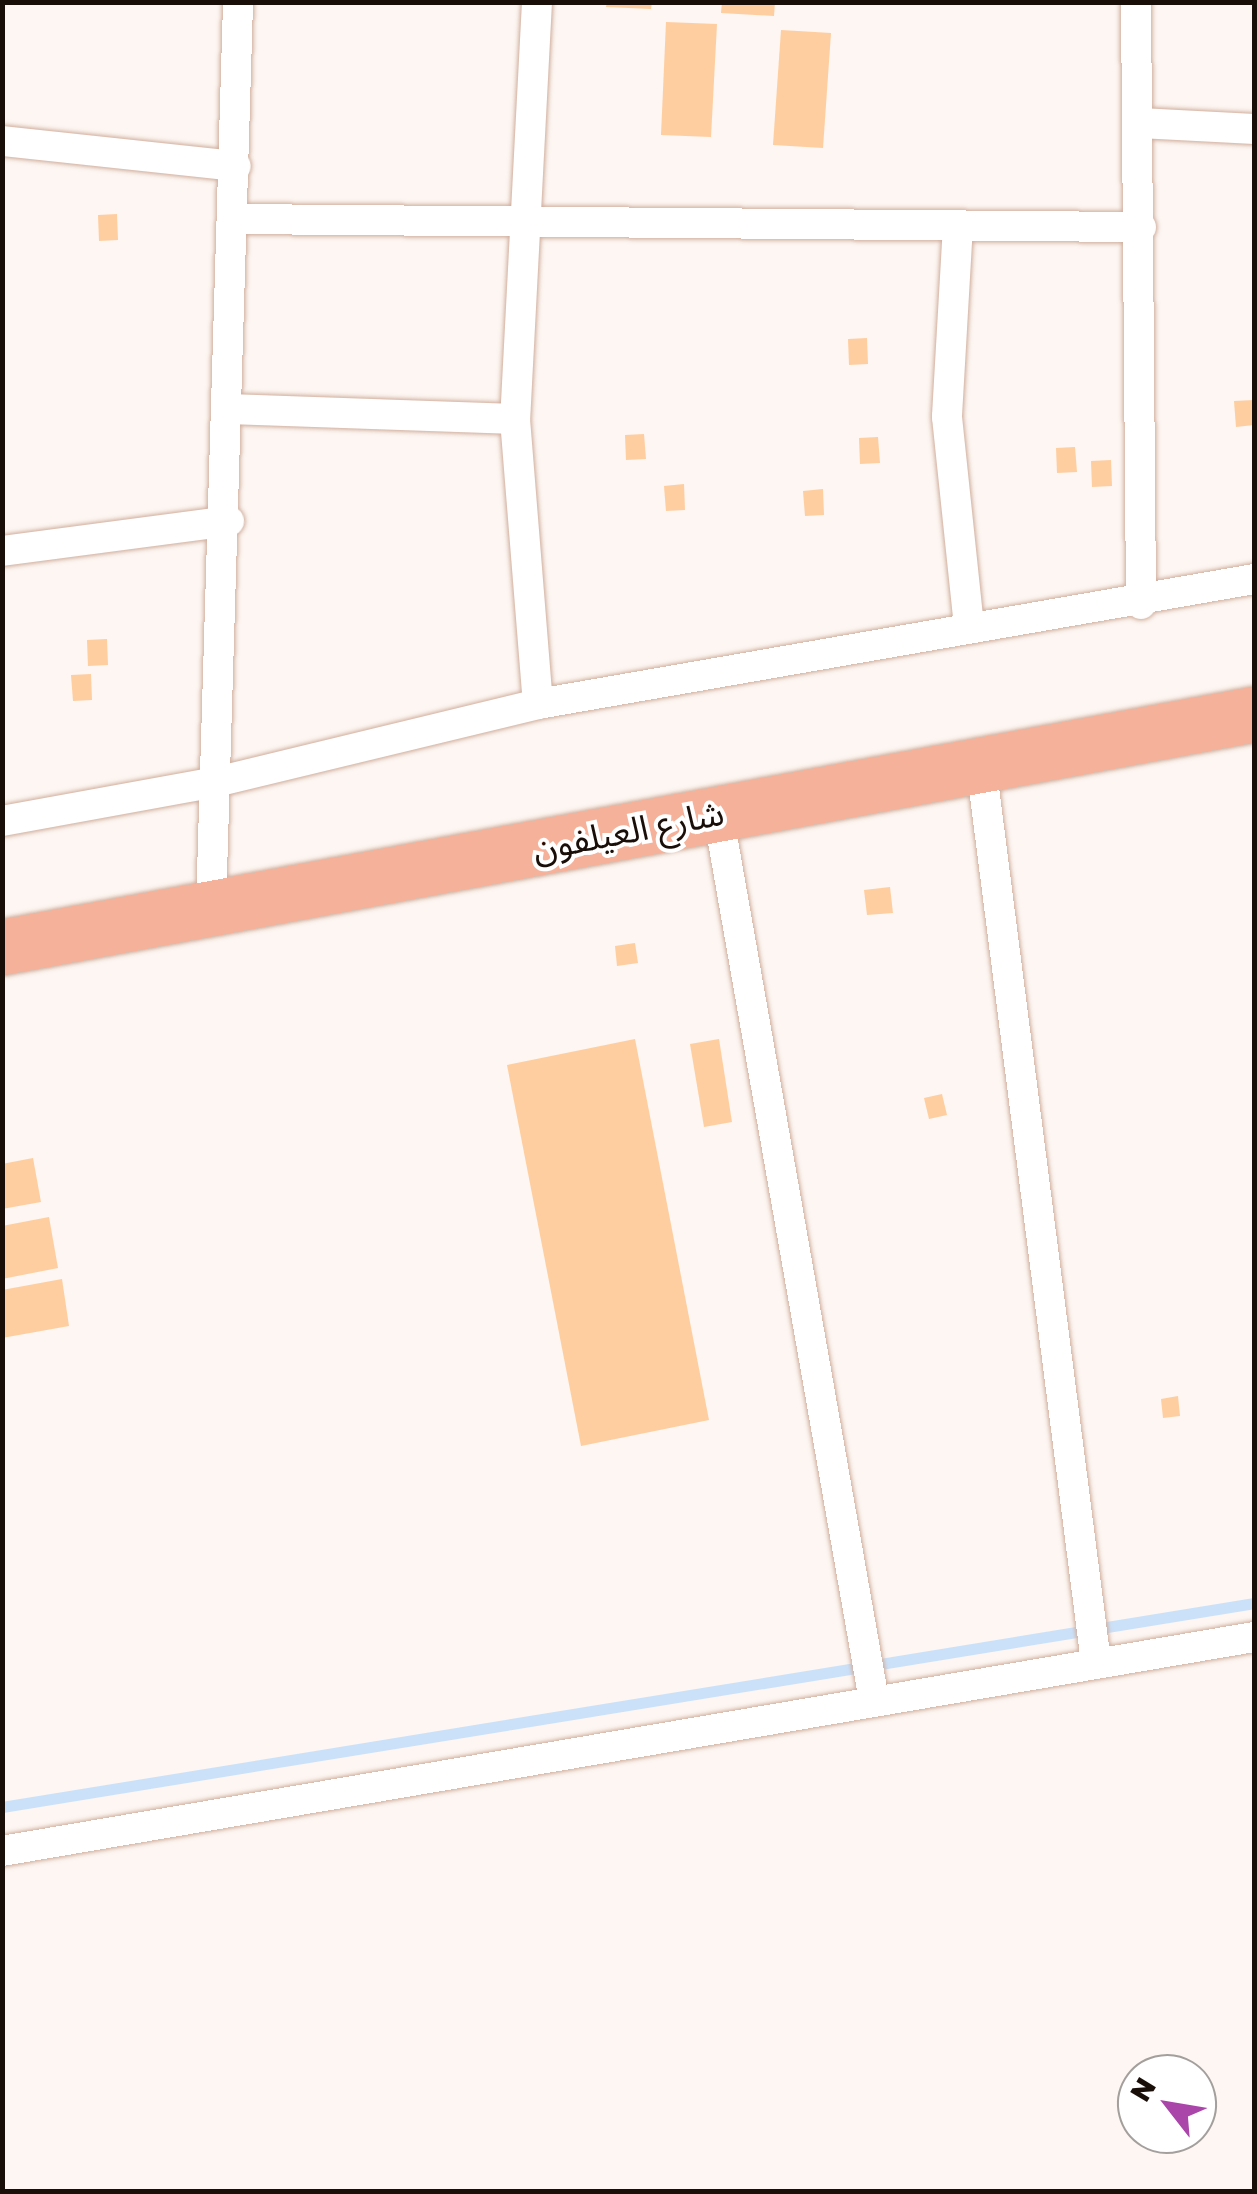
<!DOCTYPE html>
<html>
<head>
<meta charset="utf-8">
<style>
  body { margin:0 }
  #map { position:relative; width:1257px; height:2194px; overflow:hidden; background:#fdf6f2; font-family:"Golos Text","Noto Sans Arabic",sans-serif }
  div>[style] { position:absolute }
  .stream>* { height:11px; margin:-5.5px; padding:0 5.5px; transform-origin:5.5px; border-radius:5.5px; background:#cbe1f9 }
  .building>* { inset:0; background:#fecea0 }
  .roads { filter:drop-shadow(0 0 2px #d0ae9d) drop-shadow(0 0 2px #d0ae9d) }
  .street>* { height:30px; margin:-15px; padding:0 15px; transform-origin:15px; border-radius:15px; background:#fff }
  .highway>* { height:55px; margin:-27.5px; padding:0 27.5px; transform-origin:27.5px; border-radius:27.5px; background:#f6b19a }
  span { translate:-50% -50%; white-space:nowrap; text-align:center; line-height:1.15; -webkit-text-stroke:8px #fff; paint-order:stroke }
  .street-label { font-size:35px; color:#1a0e08 }
  .frame { position:absolute; inset:0; border:5px solid #1a0e08; pointer-events:none }
  .north { position:absolute; left:1117px; top:2054px; width:100px; height:100px; box-sizing:border-box; background:#fff; border:2px solid #a39f9c; border-radius:50%; rotate:301deg; font-size:28px; font-weight:700; line-height:40px; text-align:center; color:#1a0e08 }
  .north::after { content:''; display:block; margin:auto; width:35px; height:45px; background:#aa45aa; clip-path:polygon(50% 0,100% 100%,50% 72%,0 100%) }
</style>
</head>
<body>
<div id="map">
  <div class="stream">
    <div style="left:2px;top:1807px;width:1269px;rotate:-9.25deg"></div>
  </div>
  <div class="building">
    <div style="clip-path:polygon(607px 2px,652px 2px,651px 9px,606px 7px)"></div>
    <div style="clip-path:polygon(722px 2px,775px 2px,774px 16px,721px 13px)"></div>
    <div style="clip-path:polygon(666px 22px,717px 24px,711px 137px,661px 135px)"></div>
    <div style="clip-path:polygon(781px 30px,831px 33px,823px 148px,773px 145px)"></div>
    <div style="clip-path:polygon(117px 214px,118px 240px,99px 241px,98px 215px)"></div>
    <div style="clip-path:polygon(867px 338px,868px 364px,849px 365px,848px 339px)"></div>
    <div style="clip-path:polygon(1254px 400px,1254px 425px,1236px 427px,1234px 401px)"></div>
    <div style="clip-path:polygon(644px 434px,646px 459px,626px 460px,625px 435px)"></div>
    <div style="clip-path:polygon(878px 437px,880px 463px,860px 464px,859px 438px)"></div>
    <div style="clip-path:polygon(1075px 447px,1077px 472px,1057px 473px,1056px 448px)"></div>
    <div style="clip-path:polygon(1111px 460px,1112px 486px,1092px 487px,1091px 461px)"></div>
    <div style="clip-path:polygon(684px 484px,685px 510px,666px 511px,664px 486px)"></div>
    <div style="clip-path:polygon(823px 489px,824px 515px,805px 516px,803px 491px)"></div>
    <div style="clip-path:polygon(107px 639px,108px 665px,88px 666px,87px 640px)"></div>
    <div style="clip-path:polygon(91px 674px,92px 700px,73px 701px,71px 675px)"></div>
    <div style="clip-path:polygon(890px 887px,893px 913px,867px 915px,864px 890px)"></div>
    <div style="clip-path:polygon(635px 943px,638px 963px,617px 966px,615px 946px)"></div>
    <div style="clip-path:polygon(635px 1039px,709px 1420px,581px 1446px,507px 1065px)"></div>
    <div style="clip-path:polygon(719px 1039px,732px 1122px,704px 1127px,690px 1044px)"></div>
    <div style="clip-path:polygon(942px 1094px,947px 1115px,929px 1119px,924px 1098px)"></div>
    <div style="clip-path:polygon(33px 1158px,41px 1202px,2px 1209px,2px 1164px)"></div>
    <div style="clip-path:polygon(49px 1217px,58px 1268px,2px 1279px,2px 1226px)"></div>
    <div style="clip-path:polygon(62px 1279px,69px 1326px,2px 1338px,2px 1290px)"></div>
    <div style="clip-path:polygon(1178px 1396px,1180px 1416px,1163px 1418px,1161px 1399px)"></div>
  </div>
  <div class="roads">
    <div class="street">
      <div style="left:537px;top:2px;width:418px;rotate:93deg"></div>
      <div style="left:515px;top:419px;width:286px;rotate:85.4deg"></div>
      <div style="left:1136px;top:2px;width:602px;rotate:89.52deg"></div>
      <div style="left:1140px;top:123px;width:114px;rotate:3deg"></div>
      <div style="left:2px;top:141px;width:235px;rotate:6.1deg"></div>
      <div style="left:235px;top:219px;width:906px;rotate:0.51deg"></div>
      <div style="left:958px;top:225px;width:192px;rotate:93.3deg"></div>
      <div style="left:947px;top:417px;width:211px;rotate:84deg"></div>
      <div style="left:229px;top:409px;width:286px;rotate:2deg"></div>
      <div style="left:2px;top:551px;width:229px;rotate:-7.5deg"></div>
      <div style="left:981px;top:765px;width:905px;rotate:82.7deg"></div>
      <div style="left:718px;top:813px;width:901px;rotate:80.03deg"></div>
      <div style="left:2px;top:821px;width:218px;rotate:-10.3deg"></div>
      <div style="left:216px;top:782px;width:331px;rotate:-13.6deg"></div>
      <div style="left:538px;top:704px;width:727px;rotate:-9.9deg"></div>
      <div style="left:211px;top:908px;width:906px;rotate:-88.29deg"></div>
      <div style="left:2px;top:1851px;width:1270px;rotate:-9.7deg"></div>
    </div>
    <div class="highway">
      <div style="left:2px;top:947px;width:1273px;rotate:-10.54deg"></div>
    </div>
  </div>
  <div class="street-label">
    <span style="left:628px;top:830px;rotate:-11deg">شارع العيلفون</span>
  </div>
  <div class="frame"></div>
  <div class="north">N</div>
</div>
</body>
</html>
